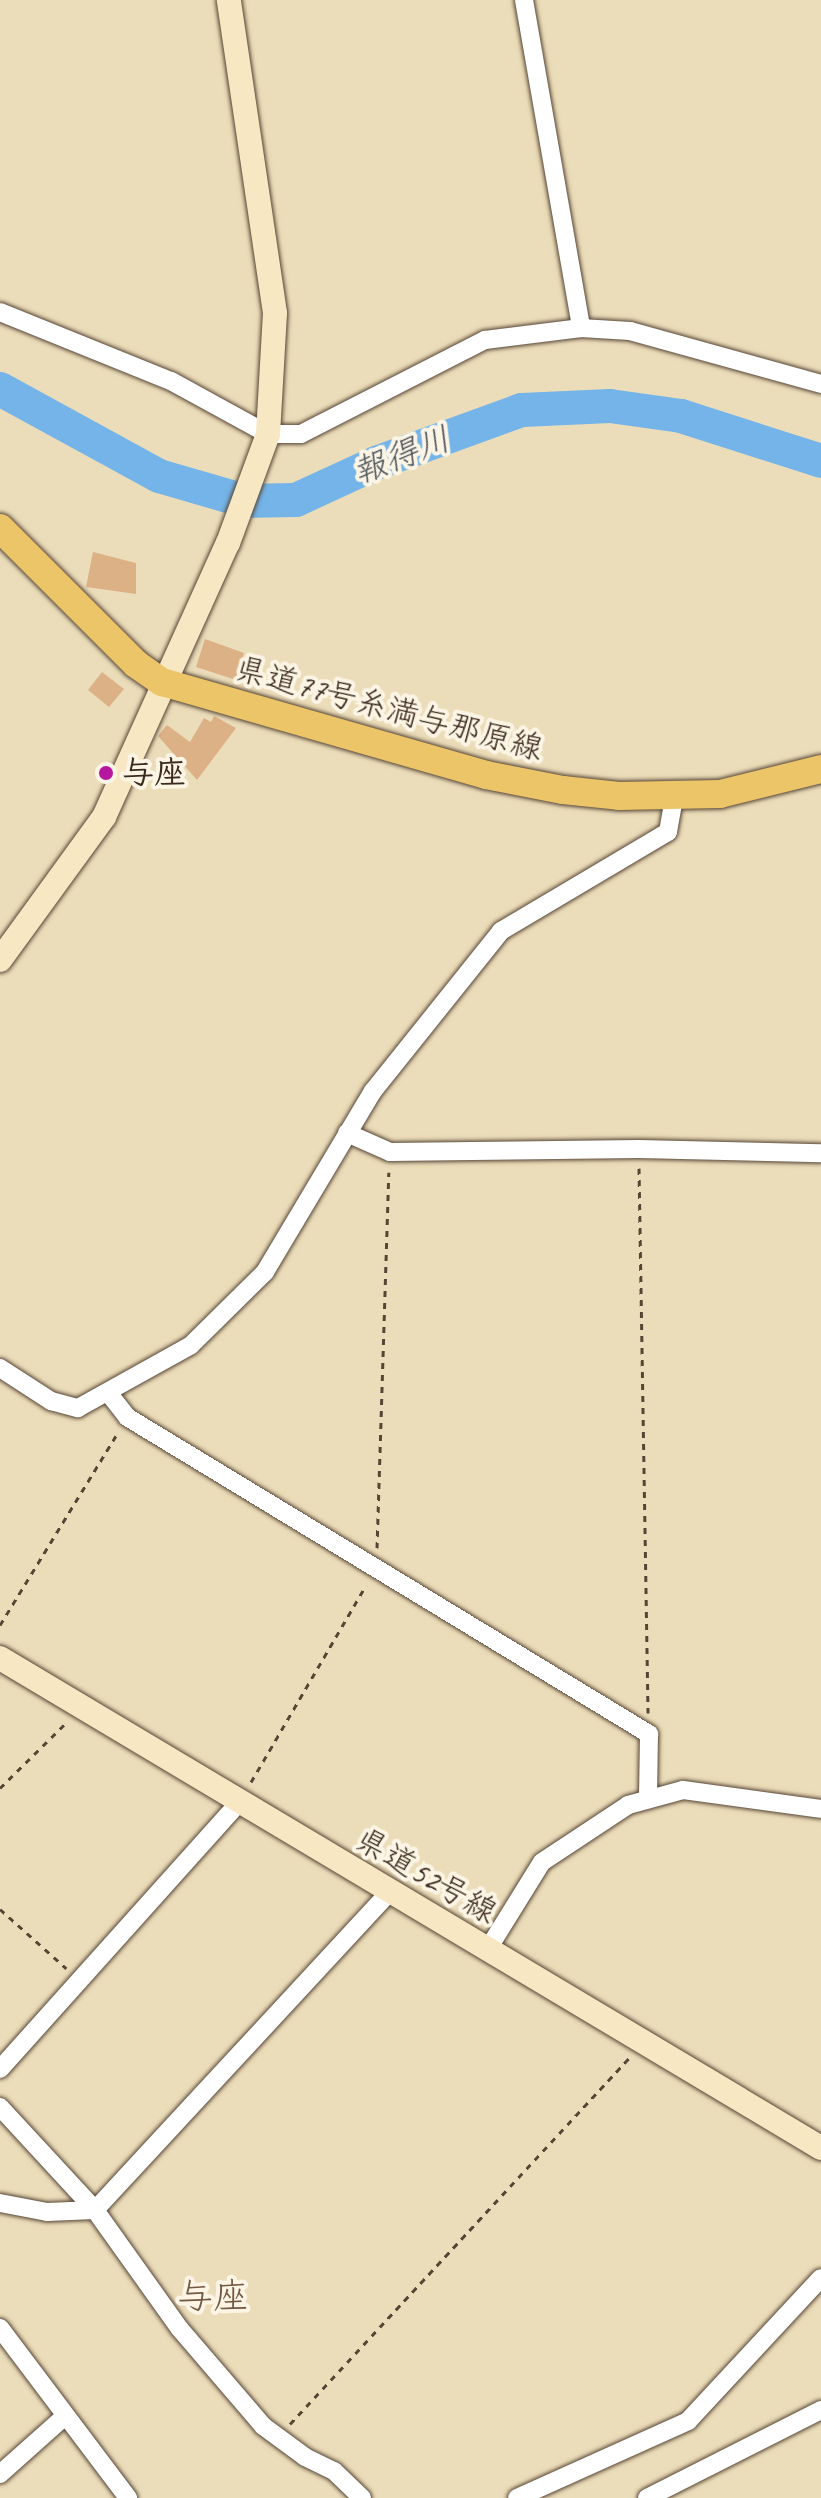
<!DOCTYPE html>
<html>
<head>
<meta charset="utf-8">
<style>
  body { margin:0 }
  #map { position:relative; width:821px; height:2498px; overflow:hidden; background:#ecddba; font-family:Caveat,"Klee One",sans-serif }
  div>[style] { position:absolute }
  .river>* { height:34px; margin:-17px; padding:0 17px; transform-origin:17px; border-radius:17px; background:#74b4e8 }
  .building>* { inset:0; background:#dcb186 }
  .path>* { height:3px; margin-top:-1.5px; transform-origin:0; background:repeating-linear-gradient(90deg,#564535 0 6px,transparent 0 12px) }
  .roads { filter:drop-shadow(0 0 2px #564535) drop-shadow(0 0 2px #564535) }
  .street>* { height:18px; margin:-9px; padding:0 9px; transform-origin:9px; border-radius:9px; background:#fff }
  .secondary>* { height:24px; margin:-12px; padding:0 12px; transform-origin:12px; border-radius:12px; background:#f7e8c3 }
  .primary>* { height:28px; margin:-14px; padding:0 14px; transform-origin:14px; border-radius:14px; background:#ecc569 }
  .dots>* { width:22px; height:22px; translate:-50% -50%; box-sizing:border-box; border:4px solid #fcf5e5; border-radius:50% }
  span { translate:-50% -50%; white-space:nowrap; text-align:center; line-height:1.15; -webkit-text-stroke:8px #fcf5e5; paint-order:stroke }
  .street-label { font-size:32px; color:#3b2a1e }
  .poi-label { font-size:32px; color:#3b2a1e; font-weight:700 }
  .left { translate:0 -50%; text-align:left }
  .water-label { font-size:34px; color:#4c535b; font-style:italic }
  .quarter-label { font-size:36px; color:#735942 }
</style>
</head>
<body>
<div id="map">
  <div class="river">
    <div style="left:0;top:389px;width:181px;rotate:28.7deg"></div>
    <div style="left:159px;top:476px;width:90px;rotate:16.2deg"></div>
    <div style="left:245px;top:501px;width:51px;rotate:-1.1deg"></div>
    <div style="left:296px;top:500px;width:88px;rotate:-24.8deg"></div>
    <div style="left:376px;top:463px;width:155px;rotate:-20deg"></div>
    <div style="left:522px;top:410px;width:88px;rotate:-2.6deg"></div>
    <div style="left:610px;top:406px;width:72px;rotate:8deg"></div>
    <div style="left:681px;top:416px;width:147px;rotate:17.8deg"></div>
  </div>
  <div class="building">
    <div style="clip-path:polygon(93px 552px,136px 563px,136px 594px,86px 587px)"></div>
    <div style="clip-path:polygon(205px 639px,244px 653px,236px 680px,196px 667px)"></div>
    <div style="clip-path:polygon(102px 672px,124px 689px,109px 707px,88px 690px)"></div>
    <div style="clip-path:polygon(214px 716px,236px 728px,197px 780px,158px 736px,167px 725px,190px 742px,204px 718px,211px 722px)"></div>
  </div>
  <div class="path">
    <div style="left:639px;top:1168px;width:545px;rotate:89.05deg"></div>
    <div style="left:377px;top:1548px;width:376px;rotate:-88.2deg"></div>
    <div style="left:0;top:1625px;width:224px;rotate:-58.5deg"></div>
    <div style="left:251px;top:1782px;width:228px;rotate:-59.7deg"></div>
    <div style="left:0;top:1788px;width:95px;rotate:-44.6deg"></div>
    <div style="left:0;top:1909px;width:89px;rotate:41.8deg"></div>
    <div style="left:290px;top:2424px;width:500px;rotate:-47.19deg"></div>
  </div>
  <div class="roads">
    <div class="street">
      <div style="left:524px;top:0;width:333px;rotate:80.1deg"></div>
      <div style="left:0;top:312px;width:184px;rotate:22deg"></div>
      <div style="left:171px;top:381px;width:111px;rotate:28.7deg"></div>
      <div style="left:268px;top:434px;width:33px"></div>
      <div style="left:301px;top:434px;width:207px;rotate:-27.1deg"></div>
      <div style="left:485px;top:340px;width:97px;rotate:-7.1deg"></div>
      <div style="left:581px;top:328px;width:49px;rotate:3.5deg"></div>
      <div style="left:630px;top:331px;width:198px;rotate:15.5deg"></div>
      <div style="left:347px;top:1133px;width:47px;rotate:23.8deg"></div>
      <div style="left:390px;top:1152px;width:249px;rotate:-0.7deg"></div>
      <div style="left:639px;top:1149px;width:182px;rotate:1.3deg"></div>
      <div style="left:0;top:1368px;width:61px;rotate:32.9deg"></div>
      <div style="left:51px;top:1401px;width:28px;rotate:15deg"></div>
      <div style="left:78px;top:1408px;width:129px;rotate:-29.1deg"></div>
      <div style="left:191px;top:1345px;width:104px;rotate:-44.6deg"></div>
      <div style="left:265px;top:1272px;width:211px;rotate:-59.2deg"></div>
      <div style="left:373px;top:1091px;width:205px;rotate:-51.3deg"></div>
      <div style="left:501px;top:931px;width:194px;rotate:-30.7deg"></div>
      <div style="left:668px;top:832px;width:36px;rotate:-80deg"></div>
      <div style="left:110px;top:1395px;width:28px;rotate:52deg"></div>
      <div style="left:127px;top:1417px;width:611px;rotate:31.27deg"></div>
      <div style="left:649px;top:1734px;width:65px;rotate:90.9deg"></div>
      <div style="left:488px;top:1949px;width:102px;rotate:-58.2deg"></div>
      <div style="left:542px;top:1862px;width:103px;rotate:-33.5deg"></div>
      <div style="left:628px;top:1805px;width:57px;rotate:-15.3deg"></div>
      <div style="left:683px;top:1790px;width:139px;rotate:7.8deg"></div>
      <div style="left:0;top:2069px;width:358px;rotate:-48.1deg"></div>
      <div style="left:0;top:2107px;width:140px;rotate:47.3deg"></div>
      <div style="left:95px;top:2210px;width:146px;rotate:54.5deg"></div>
      <div style="left:180px;top:2329px;width:128px;rotate:49.4deg"></div>
      <div style="left:263px;top:2426px;width:52px;rotate:36.4deg"></div>
      <div style="left:305px;top:2457px;width:32px;rotate:26deg"></div>
      <div style="left:334px;top:2471px;width:39px;rotate:44deg"></div>
      <div style="left:0;top:2203px;width:48px;rotate:10.8deg"></div>
      <div style="left:47px;top:2212px;width:48px;rotate:-2.4deg"></div>
      <div style="left:95px;top:2210px;width:433px;rotate:-47.2deg"></div>
      <div style="left:0;top:2328px;width:213px;rotate:53deg"></div>
      <div style="left:0;top:2474px;width:87px;rotate:-41.7deg"></div>
      <div style="left:517px;top:2498px;width:188px;rotate:-24.2deg"></div>
      <div style="left:688px;top:2421px;width:195px;rotate:-47.1deg"></div>
      <div style="left:647px;top:2498px;width:195px;rotate:-26.8deg"></div>
    </div>
    <div class="secondary">
      <div style="left:0;top:960px;width:177px;rotate:-54deg"></div>
      <div style="left:104px;top:817px;width:301px;rotate:-65.7deg"></div>
      <div style="left:228px;top:543px;width:116px;rotate:-69.8deg"></div>
      <div style="left:268px;top:434px;width:121px;rotate:-86.7deg"></div>
      <div style="left:275px;top:313px;width:316px;rotate:-98.4deg"></div>
      <div style="left:0;top:1658px;width:956px;rotate:30.83deg"></div>
    </div>
    <div class="primary">
      <div style="left:0;top:528px;width:192px;rotate:45deg"></div>
      <div style="left:136px;top:664px;width:32px;rotate:35deg"></div>
      <div style="left:162px;top:682px;width:337px;rotate:16deg"></div>
      <div style="left:486px;top:775px;width:78px;rotate:11deg"></div>
      <div style="left:563px;top:790px;width:56px;rotate:6.1deg"></div>
      <div style="left:619px;top:796px;width:101px;rotate:-1.1deg"></div>
      <div style="left:720px;top:794px;width:104px;rotate:-13.9deg"></div>
    </div>
  </div>
  <div class="dots">
    <div style="left:106px;top:773px;background:#b5179e"></div>
  </div>
  <div class="street-label">
    <span style="left:389px;top:709px;rotate:15deg">県道77号糸満与那原線</span>
    <span style="left:426px;top:1876px;rotate:30deg">県道52号線</span>
  </div>
  <div class="poi-label">
    <span class="left" style="left:122px;top:773px">与座</span>
  </div>
  <div class="water-label">
    <span style="left:401px;top:455px;rotate:-21deg">報得川</span>
  </div>
  <div class="quarter-label">
    <span style="left:213px;top:2297px">与座</span>
  </div>
</div>
</body>
</html>
